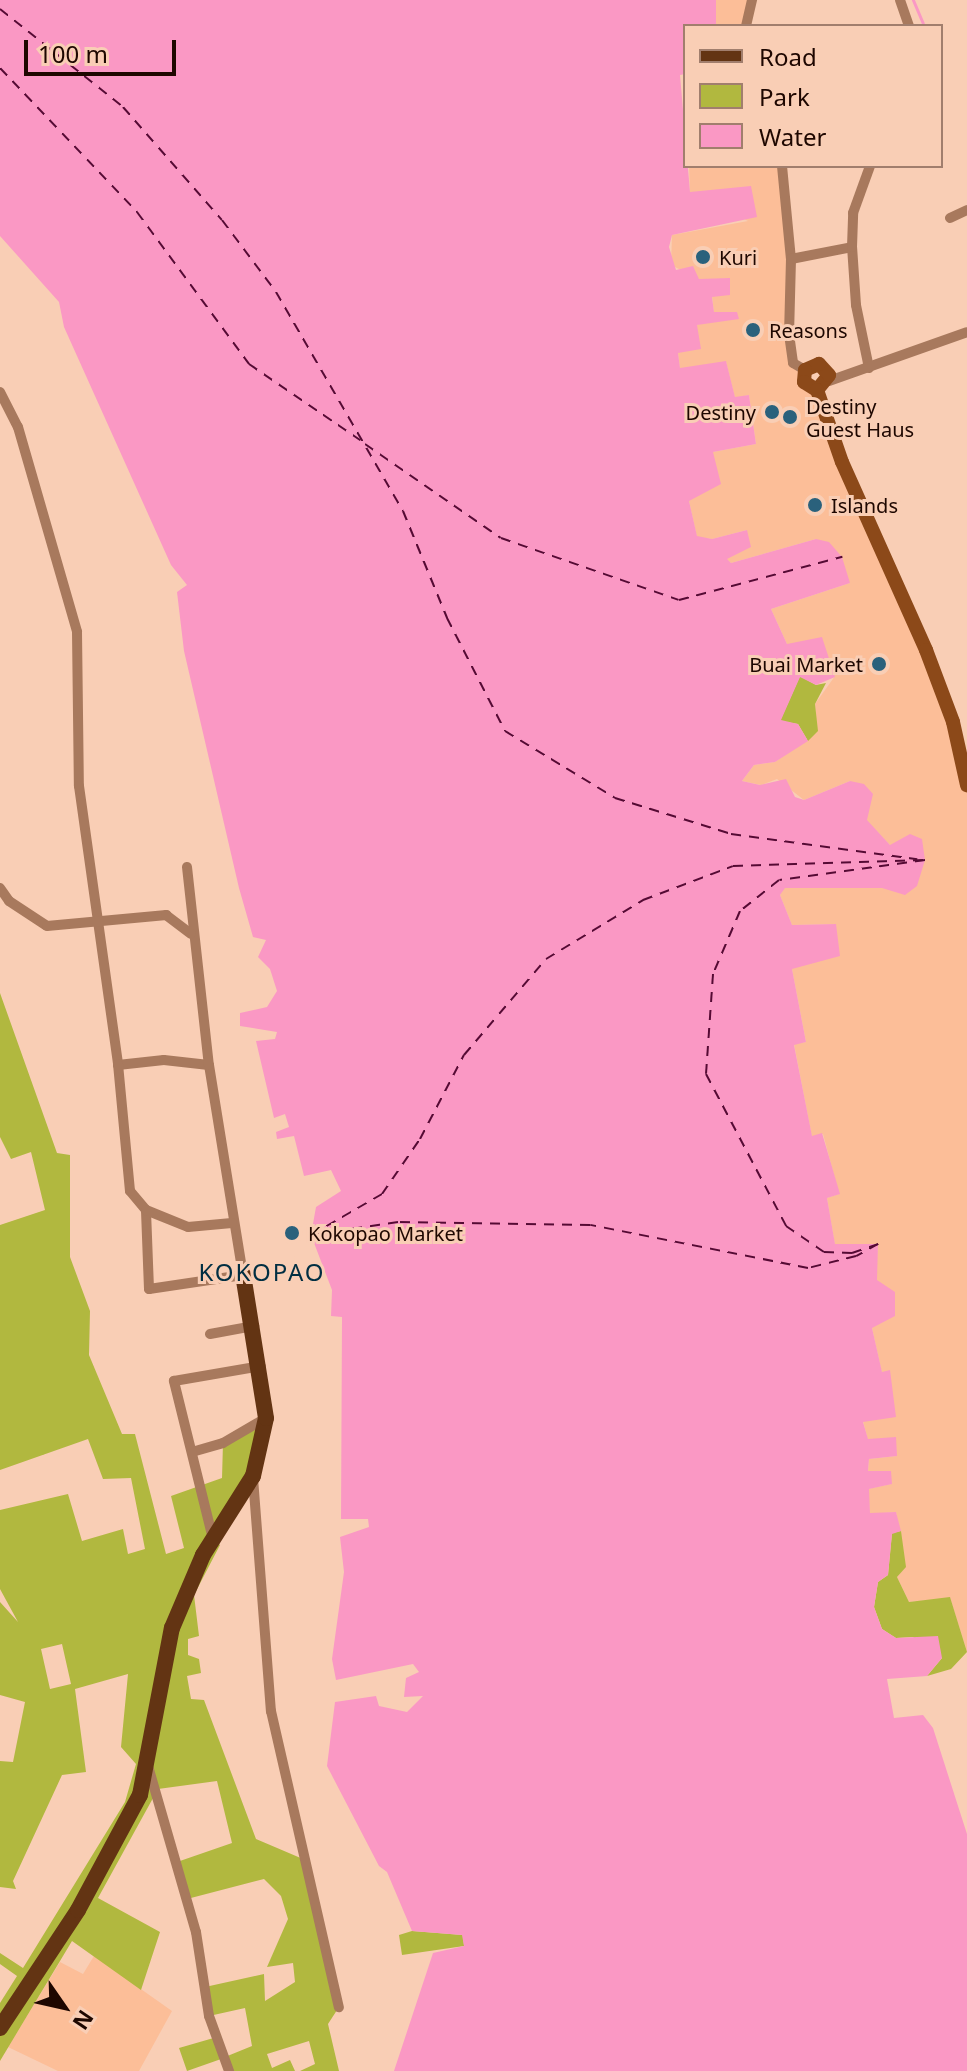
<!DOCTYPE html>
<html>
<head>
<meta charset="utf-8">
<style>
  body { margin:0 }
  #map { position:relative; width:967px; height:2071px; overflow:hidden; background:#f9ceb5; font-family:"Noto Sans",sans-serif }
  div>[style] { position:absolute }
  .built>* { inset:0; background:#fcbe98 }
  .green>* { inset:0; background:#b1b83f }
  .water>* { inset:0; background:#fa98c4 }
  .stream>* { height:3px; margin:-1.5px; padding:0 1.5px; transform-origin:1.5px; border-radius:1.5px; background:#fa98c4 }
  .ferry>* { height:2px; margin-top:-1px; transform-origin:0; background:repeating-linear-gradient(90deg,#550a34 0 10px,transparent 0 18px) }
  .minor>* { height:10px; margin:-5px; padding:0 5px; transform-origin:5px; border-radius:5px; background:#a8795d }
  .secondary>* { height:14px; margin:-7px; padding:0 7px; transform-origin:7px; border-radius:7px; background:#8c4919 }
  .primary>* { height:16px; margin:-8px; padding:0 8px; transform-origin:8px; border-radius:8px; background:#633413 }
  .dots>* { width:22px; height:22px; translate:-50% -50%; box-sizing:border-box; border:4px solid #f9ceb5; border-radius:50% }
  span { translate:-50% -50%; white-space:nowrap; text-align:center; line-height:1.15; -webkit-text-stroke:6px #f9ceb5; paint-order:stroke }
  .poi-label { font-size:20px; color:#1e0700 }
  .left { translate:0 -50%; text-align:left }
  .right { translate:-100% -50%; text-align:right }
  .quarter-label { font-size:24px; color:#002e42; letter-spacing:2px }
  .legend { position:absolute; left:683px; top:24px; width:260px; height:144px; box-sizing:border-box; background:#f9ceb5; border:2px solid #a17e6d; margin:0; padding:10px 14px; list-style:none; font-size:24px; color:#1e0700 }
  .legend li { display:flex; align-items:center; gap:16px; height:40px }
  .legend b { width:40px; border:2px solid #a17e6d }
  .north { position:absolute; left:24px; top:1967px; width:80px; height:80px; -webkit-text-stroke:6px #f9ceb5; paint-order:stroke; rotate:124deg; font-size:22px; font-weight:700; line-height:32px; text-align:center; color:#1e0700 }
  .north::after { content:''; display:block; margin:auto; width:28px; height:36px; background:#1e0700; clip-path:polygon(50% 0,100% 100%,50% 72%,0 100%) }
  .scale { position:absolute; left:24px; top:40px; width:152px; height:36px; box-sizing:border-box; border:4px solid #1e0700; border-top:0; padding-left:10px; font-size:24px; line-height:28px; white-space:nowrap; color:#1e0700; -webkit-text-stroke:6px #f9ceb5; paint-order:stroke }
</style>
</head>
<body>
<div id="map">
  <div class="built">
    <div style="clip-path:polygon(716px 0,752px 0,746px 26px,716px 26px)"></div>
    <div style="clip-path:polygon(689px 166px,782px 166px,793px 362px,808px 387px,906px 609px,967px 779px,967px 1652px,950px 1598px,909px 1602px,897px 1577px,905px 1567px,896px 1512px,870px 1514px,868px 1489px,891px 1484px,868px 1472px,869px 1459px,897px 1456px,868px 1440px,863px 1421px,890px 1371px,882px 1373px,872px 1328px,878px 1244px,835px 1245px,827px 1198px,839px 1194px,823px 1134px,812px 1137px,794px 1044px,806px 1042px,792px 969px,835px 924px,792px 925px,780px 895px,784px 888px,882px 888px,890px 845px,866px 820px,850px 781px,804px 800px,777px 779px,761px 785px,742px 781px,754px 765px,775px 762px,817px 732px,815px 704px,835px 676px,787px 644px,771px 609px,850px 583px,816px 539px,731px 563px,726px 559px,747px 530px,712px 539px,697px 537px,689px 501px,713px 452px,756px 444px,749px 395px,735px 398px,726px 362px,680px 369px,678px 353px,697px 325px,737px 312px,714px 313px,712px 296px,699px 279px,671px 265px,672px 235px,748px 221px,690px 192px)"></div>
    <div style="clip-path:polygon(94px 1956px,172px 2011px,139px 2071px,58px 2071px,8px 2047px,60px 1962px,83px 1974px)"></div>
  </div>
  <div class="green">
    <div style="clip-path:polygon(800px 676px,816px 685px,826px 683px,815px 704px,818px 731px,808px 741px,798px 724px,780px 721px)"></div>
    <div style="clip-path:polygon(evenodd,0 993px,57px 1153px,70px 1155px,70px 1257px,90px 1311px,89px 1355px,122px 1434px,135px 1434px,166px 1554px,184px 1548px,171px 1496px,222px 1478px,223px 1443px,266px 1418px,253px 1476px,214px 1539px,220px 1545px,194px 1595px,199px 1636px,188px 1639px,188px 1655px,199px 1659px,201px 1673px,187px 1676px,191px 1699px,204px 1700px,256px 1839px,310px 1862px,339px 2007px,328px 2024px,339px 2071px,300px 2071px,315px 2064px,309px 2041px,267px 2054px,272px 2068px,290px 2060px,295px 2071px,229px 2071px,224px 2058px,187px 2071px,179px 2048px,217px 2037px,225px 2057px,252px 2046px,245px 2008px,209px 2016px,205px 1987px,264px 1974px,265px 2001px,295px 1982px,293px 1963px,267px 1967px,288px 1919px,281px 1896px,264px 1879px,187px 1899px,177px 1862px,232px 1843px,217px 1781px,158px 1789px,98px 1898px,160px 1932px,141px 1990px,72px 1941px,0 2061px,0 2003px,17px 1976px,0 1964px,0 1953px,23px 1968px,125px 1802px,136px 1764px,121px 1747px,128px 1674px,75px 1689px,86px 1772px,62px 1775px,13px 1881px,16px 1889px,0 1887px,0 1761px,13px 1762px,25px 1702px,0 1695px,0 1602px,18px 1622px,0 1589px,0 1510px,68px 1494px,82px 1541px,123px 1529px,128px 1554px,145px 1549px,131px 1478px,103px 1479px,88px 1439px,0 1470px,0 1225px,45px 1210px,31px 1152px,11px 1159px,0 1137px,0 993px,62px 1644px,71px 1684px,50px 1689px,41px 1649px,62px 1644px)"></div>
    <div style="clip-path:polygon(901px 1531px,906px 1567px,897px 1577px,909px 1602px,950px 1597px,967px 1652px,951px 1669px,927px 1676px,942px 1658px,913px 1637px,896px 1638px,882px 1629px,874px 1607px,878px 1582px,888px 1575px,892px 1533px)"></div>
    <div style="clip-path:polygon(412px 1931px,463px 1935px,464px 1946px,402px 1955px,399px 1935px)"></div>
  </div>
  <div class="water">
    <div style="clip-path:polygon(0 0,716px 0,716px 26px,685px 26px,685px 74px,680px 75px,690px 192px,751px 186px,757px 217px,672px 235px,669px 247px,676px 270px,693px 266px,699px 279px,730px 278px,730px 295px,712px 297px,714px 312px,737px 312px,739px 319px,697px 325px,701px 349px,678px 353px,680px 368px,726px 361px,735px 397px,749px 395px,756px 444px,713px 452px,721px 484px,689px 501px,697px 536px,712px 539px,747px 530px,751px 547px,727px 559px,731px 563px,816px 539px,829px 542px,842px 557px,850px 583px,771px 609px,787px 644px,822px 637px,835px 677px,816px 685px,800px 677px,781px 720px,798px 724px,808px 741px,775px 762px,754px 765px,742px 781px,760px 785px,786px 779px,795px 797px,804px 800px,850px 781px,864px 784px,873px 794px,867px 820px,890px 845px,910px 834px,922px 839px,925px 860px,917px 886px,905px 895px,882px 888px,785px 888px,780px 895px,792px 925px,836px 924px,840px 956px,792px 969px,806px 1042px,794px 1045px,812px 1136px,822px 1133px,840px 1194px,827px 1198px,835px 1244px,878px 1244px,877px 1280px,895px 1292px,895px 1316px,872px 1328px,882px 1372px,890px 1370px,896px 1417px,863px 1422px,868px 1439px,896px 1437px,897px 1456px,869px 1459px,868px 1471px,891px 1471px,892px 1484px,869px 1489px,870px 1513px,896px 1512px,901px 1531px,892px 1534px,888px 1575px,878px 1582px,874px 1607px,882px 1629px,896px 1638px,938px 1636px,942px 1658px,927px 1676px,887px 1679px,894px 1718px,923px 1715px,933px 1728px,967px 1834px,967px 2071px,394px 2071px,433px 1953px,464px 1946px,462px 1935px,412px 1931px,387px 1872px,379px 1866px,327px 1766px,335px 1702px,376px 1696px,379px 1706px,407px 1712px,423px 1696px,404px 1697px,406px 1678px,419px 1672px,413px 1664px,336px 1680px,332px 1659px,344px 1572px,340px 1537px,369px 1527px,368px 1519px,341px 1519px,342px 1317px,331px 1316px,332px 1290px,311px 1235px,316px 1207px,341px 1191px,331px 1170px,304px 1176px,294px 1136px,277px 1139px,276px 1132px,289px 1127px,285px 1114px,274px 1118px,256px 1041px,275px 1039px,277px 1032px,240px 1026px,240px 1013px,267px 1007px,277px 991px,270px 969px,258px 957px,266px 940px,253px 937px,239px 888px,184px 651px,177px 592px,187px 585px,171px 565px,64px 327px,59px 302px,0 236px)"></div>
  </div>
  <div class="stream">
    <div style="left:913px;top:0;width:25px;rotate:67deg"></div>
  </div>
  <div class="ferry">
    <div style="left:0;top:9px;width:157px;rotate:38.5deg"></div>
    <div style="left:123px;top:107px;width:150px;rotate:48.8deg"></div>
    <div style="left:222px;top:220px;width:90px;rotate:53.1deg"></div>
    <div style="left:276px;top:292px;width:253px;rotate:59.9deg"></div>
    <div style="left:403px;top:511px;width:116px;rotate:67.6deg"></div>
    <div style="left:447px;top:618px;width:127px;rotate:62.8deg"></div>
    <div style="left:505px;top:731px;width:129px;rotate:31.3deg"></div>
    <div style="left:615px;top:798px;width:121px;rotate:17.2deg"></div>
    <div style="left:731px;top:834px;width:188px;rotate:7.7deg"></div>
    <div style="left:0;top:68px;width:199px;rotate:46.4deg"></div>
    <div style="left:137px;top:212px;width:189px;rotate:53.6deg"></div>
    <div style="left:249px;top:364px;width:135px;rotate:34.4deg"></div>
    <div style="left:365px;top:444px;width:165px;rotate:34.7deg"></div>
    <div style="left:501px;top:538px;width:188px;rotate:19.2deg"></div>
    <div style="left:679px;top:600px;width:169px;rotate:-14.8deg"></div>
    <div style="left:925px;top:860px;width:147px;rotate:172.2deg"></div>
    <div style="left:779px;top:880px;width:50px;rotate:141.5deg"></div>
    <div style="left:740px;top:911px;width:69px;rotate:113.2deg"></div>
    <div style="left:713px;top:974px;width:100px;rotate:94deg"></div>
    <div style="left:706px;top:1074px;width:172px;rotate:62.2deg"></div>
    <div style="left:786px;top:1226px;width:46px;rotate:34.4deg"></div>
    <div style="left:824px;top:1252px;width:28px;rotate:2deg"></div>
    <div style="left:852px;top:1253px;width:28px;rotate:-19deg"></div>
    <div style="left:878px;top:1244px;width:25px;rotate:151deg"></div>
    <div style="left:856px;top:1256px;width:49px;rotate:166deg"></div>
    <div style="left:808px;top:1268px;width:222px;rotate:-168.8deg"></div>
    <div style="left:590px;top:1225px;width:192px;rotate:-179.1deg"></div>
    <div style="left:398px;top:1222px;width:88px;rotate:171.5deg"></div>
    <div style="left:311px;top:1235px;width:82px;rotate:-30deg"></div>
    <div style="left:382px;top:1194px;width:67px;rotate:-55.4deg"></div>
    <div style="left:420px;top:1139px;width:95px;rotate:-62.4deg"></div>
    <div style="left:464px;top:1055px;width:126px;rotate:-49.5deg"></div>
    <div style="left:546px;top:959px;width:114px;rotate:-31.3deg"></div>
    <div style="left:643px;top:900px;width:96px;rotate:-20.7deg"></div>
    <div style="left:733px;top:866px;width:192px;rotate:-1.8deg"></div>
  </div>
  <div class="minor">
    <div style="left:900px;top:0;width:28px;rotate:71deg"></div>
    <div style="left:746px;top:26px;width:27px;rotate:-77deg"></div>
    <div style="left:782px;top:166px;width:93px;rotate:84.5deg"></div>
    <div style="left:791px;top:259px;width:75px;rotate:91.5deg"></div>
    <div style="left:789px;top:334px;width:29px;rotate:82deg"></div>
    <div style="left:793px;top:363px;width:14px;rotate:30deg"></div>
    <div style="left:950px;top:218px;width:19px;rotate:-25deg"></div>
    <div style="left:791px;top:259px;width:62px;rotate:-11.1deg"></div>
    <div style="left:869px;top:368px;width:64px;rotate:-101.7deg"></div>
    <div style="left:856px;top:305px;width:58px;rotate:-93.9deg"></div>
    <div style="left:852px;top:247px;width:34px;rotate:-88deg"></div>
    <div style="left:853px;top:213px;width:50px;rotate:-70.1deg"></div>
    <div style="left:829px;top:381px;width:146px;rotate:-19.5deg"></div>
    <div style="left:0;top:392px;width:39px;rotate:63deg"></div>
    <div style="left:18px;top:427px;width:213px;rotate:73.9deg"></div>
    <div style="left:77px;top:632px;width:154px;rotate:89.3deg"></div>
    <div style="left:79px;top:786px;width:282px;rotate:82deg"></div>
    <div style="left:118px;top:1065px;width:46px;rotate:-6.2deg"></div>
    <div style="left:164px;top:1060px;width:45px;rotate:6.3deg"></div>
    <div style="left:209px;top:1065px;width:213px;rotate:80.8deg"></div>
    <div style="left:243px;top:1275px;width:95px;rotate:171.5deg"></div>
    <div style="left:149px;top:1289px;width:79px;rotate:-92.2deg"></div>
    <div style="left:146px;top:1210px;width:25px;rotate:-130deg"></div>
    <div style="left:130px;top:1191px;width:127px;rotate:-95.4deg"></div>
    <div style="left:187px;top:867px;width:199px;rotate:83.7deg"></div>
    <div style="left:0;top:888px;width:16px;rotate:55deg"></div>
    <div style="left:9px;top:901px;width:45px;rotate:33.3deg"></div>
    <div style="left:47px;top:926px;width:120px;rotate:-5.3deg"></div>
    <div style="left:166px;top:915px;width:31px;rotate:37deg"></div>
    <div style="left:146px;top:1210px;width:45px;rotate:22deg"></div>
    <div style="left:188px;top:1227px;width:44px;rotate:-5.2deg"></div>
    <div style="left:210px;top:1334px;width:45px;rotate:-10.3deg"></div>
    <div style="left:192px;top:1452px;width:32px;rotate:-16deg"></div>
    <div style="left:223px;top:1443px;width:50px;rotate:-30.2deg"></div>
    <div style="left:253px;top:1478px;width:234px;rotate:85.6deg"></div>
    <div style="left:271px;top:1711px;width:304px;rotate:77.1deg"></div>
    <div style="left:213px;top:1539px;width:163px;rotate:-103.9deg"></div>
    <div style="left:174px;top:1381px;width:88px;rotate:-9.8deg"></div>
    <div style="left:148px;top:1766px;width:173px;rotate:73.9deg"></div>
    <div style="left:196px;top:1932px;width:85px;rotate:81.2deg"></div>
    <div style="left:209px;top:2016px;width:59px;rotate:70deg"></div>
  </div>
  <div class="secondary">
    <div style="left:817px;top:390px;width:19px;rotate:-51deg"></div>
    <div style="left:829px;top:375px;width:15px;rotate:-132deg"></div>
    <div style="left:819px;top:364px;width:15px;rotate:157deg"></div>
    <div style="left:805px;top:370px;width:12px;rotate:95deg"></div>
    <div style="left:804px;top:382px;width:15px;rotate:32deg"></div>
    <div style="left:817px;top:390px;width:76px;rotate:70.9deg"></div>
    <div style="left:842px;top:462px;width:206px;rotate:65.9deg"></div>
    <div style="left:926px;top:650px;width:77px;rotate:69.4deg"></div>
    <div style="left:953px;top:722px;width:65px;rotate:77.5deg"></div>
  </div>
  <div class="primary">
    <div style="left:0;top:2028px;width:141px;rotate:-56.5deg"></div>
    <div style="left:78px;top:1910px;width:131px;rotate:-61.7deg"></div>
    <div style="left:140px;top:1795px;width:170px;rotate:-79.2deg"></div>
    <div style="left:172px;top:1628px;width:79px;rotate:-67deg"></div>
    <div style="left:203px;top:1555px;width:93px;rotate:-57.7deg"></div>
    <div style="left:253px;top:1476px;width:59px;rotate:-77.4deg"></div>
    <div style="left:266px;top:1418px;width:145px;rotate:-99.1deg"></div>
  </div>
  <div class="dots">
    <div style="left:703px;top:257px;background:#2a617c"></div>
    <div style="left:753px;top:330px;background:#2a617c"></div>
    <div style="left:772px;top:412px;background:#2a617c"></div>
    <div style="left:790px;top:417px;background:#2a617c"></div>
    <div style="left:815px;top:505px;background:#2a617c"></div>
    <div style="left:879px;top:664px;background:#2a617c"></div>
    <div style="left:292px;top:1233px;background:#2a617c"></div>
  </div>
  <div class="poi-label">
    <span class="left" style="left:719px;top:257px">Kuri</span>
    <span class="left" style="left:769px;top:330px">Reasons</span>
    <span class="left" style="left:806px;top:418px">Destiny<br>Guest Haus</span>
    <span class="right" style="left:756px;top:412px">Destiny</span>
    <span class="left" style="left:831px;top:505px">Islands</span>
    <span class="right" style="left:863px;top:664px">Buai Market</span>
    <span class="left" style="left:308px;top:1233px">Kokopao Market</span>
  </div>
  <div class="quarter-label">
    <span style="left:262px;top:1272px">KOKOPAO</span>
  </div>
  <ul class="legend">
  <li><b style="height:10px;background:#633413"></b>Road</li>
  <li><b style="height:22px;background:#b1b83f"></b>Park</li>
  <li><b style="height:22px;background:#fa98c4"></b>Water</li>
  </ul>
  <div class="north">N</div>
  <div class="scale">100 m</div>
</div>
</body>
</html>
